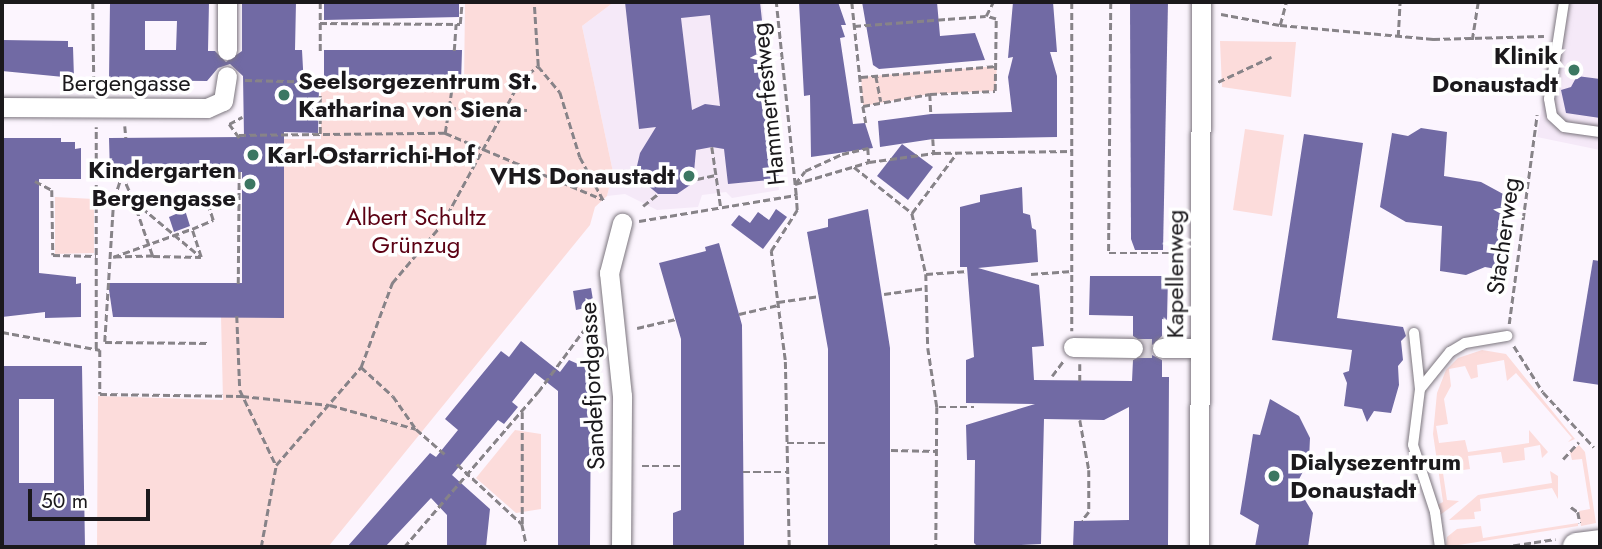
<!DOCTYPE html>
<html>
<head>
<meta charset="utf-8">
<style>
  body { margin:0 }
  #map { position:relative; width:1602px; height:549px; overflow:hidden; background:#fcf5fe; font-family:Jost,sans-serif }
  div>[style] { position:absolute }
  .built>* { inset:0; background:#f5e9f8 }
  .green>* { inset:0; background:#fcdcdb }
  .building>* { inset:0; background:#716aa4 }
  .street-tunnel>* { height:19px; margin-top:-9.5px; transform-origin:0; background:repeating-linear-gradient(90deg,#dad4dc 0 19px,transparent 0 29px) }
  .path>* { height:2.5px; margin-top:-1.25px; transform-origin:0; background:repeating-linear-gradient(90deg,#878388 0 7px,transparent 0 10.5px) }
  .roads { filter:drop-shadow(0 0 2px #7c767e) drop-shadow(0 0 2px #7c767e) }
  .lane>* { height:10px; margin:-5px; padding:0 5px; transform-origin:5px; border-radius:5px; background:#fff }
  .street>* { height:19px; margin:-9.5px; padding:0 9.5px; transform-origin:9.5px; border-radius:9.5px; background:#fff }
  .secondary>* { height:28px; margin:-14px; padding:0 14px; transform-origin:14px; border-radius:14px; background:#fff }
  .dots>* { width:19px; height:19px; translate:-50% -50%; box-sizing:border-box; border:4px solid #fff; border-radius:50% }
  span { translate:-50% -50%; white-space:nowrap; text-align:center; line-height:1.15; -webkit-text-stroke:7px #fff; paint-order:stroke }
  .poi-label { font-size:24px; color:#1b191c; font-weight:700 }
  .right { translate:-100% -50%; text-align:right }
  .left { translate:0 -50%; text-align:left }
  .street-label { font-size:24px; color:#1b191c }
  .park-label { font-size:24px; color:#5b0113 }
  .frame { position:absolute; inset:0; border:4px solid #1b191c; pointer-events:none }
  .scale { position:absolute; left:28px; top:489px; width:122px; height:32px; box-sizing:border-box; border:4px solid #1b191c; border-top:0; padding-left:9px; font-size:21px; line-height:24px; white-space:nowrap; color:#1b191c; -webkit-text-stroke:5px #fff; paint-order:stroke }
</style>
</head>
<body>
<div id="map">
  <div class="built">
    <div style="clip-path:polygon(614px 2px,762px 2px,779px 190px,732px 198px,726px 192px,702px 195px,698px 207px,657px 210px,625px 194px,607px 196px,613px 172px,582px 26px)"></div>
    <div style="clip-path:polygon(1559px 2px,1600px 2px,1600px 150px,1537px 137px)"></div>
  </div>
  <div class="green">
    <div style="clip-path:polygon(465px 2px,614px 2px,582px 26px,613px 172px,607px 196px,595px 207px,590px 225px,328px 547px,97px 547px,98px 396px,223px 400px,221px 316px,284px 318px,284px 139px,321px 139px,321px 86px,464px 86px)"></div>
    <div style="clip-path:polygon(1220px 41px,1296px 42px,1291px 97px,1222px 87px)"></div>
    <div style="clip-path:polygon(997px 66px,995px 91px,930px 94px,863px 106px,861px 77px)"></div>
    <div style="clip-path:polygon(1245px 129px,1284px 135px,1272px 216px,1233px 210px)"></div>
    <div style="clip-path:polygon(55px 197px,94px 199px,94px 253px,55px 254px)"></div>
    <div style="clip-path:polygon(1482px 350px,1506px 354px,1575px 439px,1568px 442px,1572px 438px,1516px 373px,1507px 381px,1504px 360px,1477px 365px,1478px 377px,1471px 379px,1465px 366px,1449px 369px,1451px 386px,1444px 399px,1448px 424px,1436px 426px,1439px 443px,1465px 440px,1468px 452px,1529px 443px,1529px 430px,1548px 452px,1542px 458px,1540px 445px,1524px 448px,1525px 460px,1503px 463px,1501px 452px,1468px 456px,1470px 469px,1443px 473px,1447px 500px,1459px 501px,1440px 515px,1437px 505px,1443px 502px,1433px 434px,1437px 393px,1446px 370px,1458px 358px)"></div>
    <div style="clip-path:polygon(515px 430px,541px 434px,541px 509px,516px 513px,476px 478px)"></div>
    <div style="clip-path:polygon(1579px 445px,1585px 452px,1596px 523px,1581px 526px,1579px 511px,1590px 509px,1582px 459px,1572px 460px,1570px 452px)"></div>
    <div style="clip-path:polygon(1550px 471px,1558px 476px,1558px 499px,1552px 488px,1480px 499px,1481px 511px,1474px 512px,1475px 519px,1449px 520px,1478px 495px,1552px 483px)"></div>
    <div style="clip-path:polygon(1578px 523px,1578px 526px,1446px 547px,1447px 537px,1457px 529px,1481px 526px,1483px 538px)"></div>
  </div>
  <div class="building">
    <div style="clip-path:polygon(evenodd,110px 2px,209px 2px,208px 51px,215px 51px,226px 62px,242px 51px,242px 2px,296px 2px,295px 50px,302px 50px,304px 87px,319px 87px,318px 133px,284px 132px,284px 318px,113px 317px,108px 283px,242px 283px,242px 172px,110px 174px,109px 138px,244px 137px,243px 76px,230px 64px,218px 68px,207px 81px,109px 80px,110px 2px,145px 21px,177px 21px,176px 50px,145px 50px,145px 21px)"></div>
    <div style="clip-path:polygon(324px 2px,459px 2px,459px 17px,324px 20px)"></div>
    <div style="clip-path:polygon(evenodd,625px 2px,760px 2px,779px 179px,728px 184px,724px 149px,712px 147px,696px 150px,693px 183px,677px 194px,658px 194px,641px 180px,637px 166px,640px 153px,656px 127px,639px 129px,625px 2px,710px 15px,720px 106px,705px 104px,692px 110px,681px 18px,710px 15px)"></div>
    <div style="clip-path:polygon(799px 2px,838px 2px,846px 25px,841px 25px,845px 37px,840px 38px,853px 124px,865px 123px,873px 148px,811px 157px,810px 95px,804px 96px)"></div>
    <div style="clip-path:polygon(862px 2px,937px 2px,940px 36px,975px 33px,985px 60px,879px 69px,873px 65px)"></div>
    <div style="clip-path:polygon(1013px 2px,1053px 2px,1057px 52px,1050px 52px,1057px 76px,1057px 137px,933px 139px,880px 147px,878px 121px,931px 114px,1012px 112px,1008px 77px,1013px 57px,1008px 58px)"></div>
    <div style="clip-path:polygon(1130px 2px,1168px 2px,1163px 250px,1135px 250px,1131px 239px)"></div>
    <div style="clip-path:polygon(2px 40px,68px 41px,68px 47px,73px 47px,74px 78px,2px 71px)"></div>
    <div style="clip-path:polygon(324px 50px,462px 50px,461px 82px,324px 82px)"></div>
    <div style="clip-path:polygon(1577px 76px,1600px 79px,1600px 118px,1566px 113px,1561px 90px,1571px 87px)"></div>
    <div style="clip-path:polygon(1421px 128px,1447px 132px,1444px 176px,1481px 182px,1505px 195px,1496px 269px,1485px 267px,1466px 275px,1440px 271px,1442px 226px,1406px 222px,1380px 207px,1392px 133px,1408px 136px)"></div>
    <div style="clip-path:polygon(1304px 134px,1363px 143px,1337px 318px,1403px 327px,1406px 336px,1401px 341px,1403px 360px,1398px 366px,1399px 385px,1391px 413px,1374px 411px,1367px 422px,1362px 409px,1344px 406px,1347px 383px,1343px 373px,1349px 371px,1352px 350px,1272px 340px)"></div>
    <div style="clip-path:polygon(2px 138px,61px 138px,61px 142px,75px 142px,75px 149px,81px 148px,81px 179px,39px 179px,39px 273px,76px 277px,76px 284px,81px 283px,81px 317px,45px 318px,45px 312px,2px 317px)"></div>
    <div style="clip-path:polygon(902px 144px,933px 167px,908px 200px,877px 176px)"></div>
    <div style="clip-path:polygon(1022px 187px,1023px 213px,1030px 215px,1032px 228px,1036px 230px,1038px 262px,978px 268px,1039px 285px,1044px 346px,1032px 347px,1034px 380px,1132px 381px,1133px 360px,1143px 355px,1144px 343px,1133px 336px,1133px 316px,1089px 315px,1090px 276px,1168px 276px,1167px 320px,1162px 319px,1162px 336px,1150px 347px,1152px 355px,1162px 360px,1162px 377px,1169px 377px,1168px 547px,1073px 547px,1074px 521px,1129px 520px,1129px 407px,1104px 420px,1044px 419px,1041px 544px,978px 547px,974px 543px,975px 460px,967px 460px,966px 425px,1035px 404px,966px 403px,966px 360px,974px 357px,967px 267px,960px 267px,960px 207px,980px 202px,980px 195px)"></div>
    <div style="clip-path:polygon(776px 209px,787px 217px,763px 249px,731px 225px,739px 215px,750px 223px,758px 212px,769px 220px)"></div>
    <div style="clip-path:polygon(868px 209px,890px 348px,890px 547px,828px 547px,828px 349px,807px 232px,828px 227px,828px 219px)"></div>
    <div style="clip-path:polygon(185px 210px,190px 226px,174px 232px,169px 217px)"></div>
    <div style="clip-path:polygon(719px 243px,742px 325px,744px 547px,673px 546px,673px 513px,681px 510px,681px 339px,659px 263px,706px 251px,705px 247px)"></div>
    <div style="clip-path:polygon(1593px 260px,1600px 261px,1600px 385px,1573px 381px)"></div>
    <div style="clip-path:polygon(591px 288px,594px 306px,576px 310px,573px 291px)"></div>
    <div style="clip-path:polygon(521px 341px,560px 372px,569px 360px,587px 368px,596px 379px,591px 386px,590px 547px,558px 547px,558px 391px,535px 373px,512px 402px,518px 407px,504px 424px,498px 420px,452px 475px,490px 509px,486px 547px,447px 547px,447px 515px,431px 498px,385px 547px,347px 547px,430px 453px,436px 457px,458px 430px,445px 419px,501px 351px,509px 357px)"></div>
    <div style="clip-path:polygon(evenodd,2px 366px,82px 366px,85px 547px,2px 547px,2px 366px,19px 399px,54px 399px,54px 483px,19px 483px,19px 399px)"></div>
    <div style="clip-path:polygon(1270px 399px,1299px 416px,1310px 438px,1309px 460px,1296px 485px,1313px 513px,1308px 547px,1255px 547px,1259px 525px,1240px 514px,1253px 434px,1260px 435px)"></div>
  </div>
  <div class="street-tunnel">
    <div style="left:1133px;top:348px;width:29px"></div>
  </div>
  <div class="path">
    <div style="left:93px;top:2px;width:87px;rotate:89.3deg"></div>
    <div style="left:852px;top:2px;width:105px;rotate:84deg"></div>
    <div style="left:863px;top:106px;width:68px;rotate:-10.2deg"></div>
    <div style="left:930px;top:94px;width:65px;rotate:-2.6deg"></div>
    <div style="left:995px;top:91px;width:72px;rotate:-89.2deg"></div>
    <div style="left:996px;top:19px;width:10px;rotate:-163deg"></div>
    <div style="left:986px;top:16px;width:16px;rotate:-63deg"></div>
    <div style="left:1072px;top:2px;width:329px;rotate:90deg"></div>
    <div style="left:1111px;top:2px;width:251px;rotate:90.5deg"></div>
    <div style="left:1109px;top:253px;width:74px"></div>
    <div style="left:1221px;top:14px;width:60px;rotate:10.6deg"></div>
    <div style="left:1280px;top:25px;width:154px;rotate:5.2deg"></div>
    <div style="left:1433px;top:39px;width:111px;rotate:-1.5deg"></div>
    <div style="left:320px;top:23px;width:140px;rotate:0.4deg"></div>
    <div style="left:460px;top:24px;width:22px;rotate:-85deg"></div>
    <div style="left:1280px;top:25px;width:24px;rotate:-75deg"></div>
    <div style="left:854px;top:26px;width:132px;rotate:-4.3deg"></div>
    <div style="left:1398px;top:37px;width:35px;rotate:-87deg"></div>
    <div style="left:1472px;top:40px;width:38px;rotate:-81deg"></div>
    <div style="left:320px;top:51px;width:49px;rotate:-90deg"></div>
    <div style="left:454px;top:51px;width:27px;rotate:-86deg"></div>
    <div style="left:538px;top:66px;width:34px;rotate:50deg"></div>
    <div style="left:560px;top:92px;width:68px;rotate:72.9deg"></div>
    <div style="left:580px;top:157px;width:52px;rotate:61.5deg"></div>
    <div style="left:876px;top:76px;width:26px;rotate:79deg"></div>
    <div style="left:861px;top:77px;width:136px;rotate:-4.6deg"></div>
    <div style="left:245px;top:80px;width:208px;rotate:1.4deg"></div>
    <div style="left:1218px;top:82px;width:59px;rotate:-25.3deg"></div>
    <div style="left:930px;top:94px;width:20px;rotate:87deg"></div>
    <div style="left:863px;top:106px;width:17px;rotate:80deg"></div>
    <div style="left:449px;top:108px;width:27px;rotate:-82deg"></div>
    <div style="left:125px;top:126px;width:12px;rotate:85deg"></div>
    <div style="left:445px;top:133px;width:25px;rotate:-81deg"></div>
    <div style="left:449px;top:108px;width:78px;rotate:1.5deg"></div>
    <div style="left:320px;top:134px;width:52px;rotate:-90deg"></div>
    <div style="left:239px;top:135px;width:206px;rotate:-0.6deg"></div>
    <div style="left:445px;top:133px;width:170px;rotate:22.8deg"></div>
    <div style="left:239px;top:138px;width:17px;rotate:-126deg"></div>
    <div style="left:229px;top:124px;width:15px;rotate:-28deg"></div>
    <div style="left:933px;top:139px;width:14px;rotate:86deg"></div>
    <div style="left:712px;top:147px;width:62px;rotate:81.6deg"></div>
    <div style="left:854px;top:167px;width:74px;rotate:38.4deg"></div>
    <div style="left:912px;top:213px;width:63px;rotate:77.1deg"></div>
    <div style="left:926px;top:274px;width:74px;rotate:88.5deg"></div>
    <div style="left:928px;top:348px;width:60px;rotate:81.3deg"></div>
    <div style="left:937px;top:407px;width:140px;rotate:90.4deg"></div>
    <div style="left:122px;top:174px;width:27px;rotate:66deg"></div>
    <div style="left:133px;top:199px;width:60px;rotate:70.7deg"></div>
    <div style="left:153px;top:256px;width:48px;rotate:1.2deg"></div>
    <div style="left:201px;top:257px;width:29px;rotate:-108deg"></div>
    <div style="left:192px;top:229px;width:23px;rotate:-23deg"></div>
    <div style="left:213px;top:220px;width:22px;rotate:-108deg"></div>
    <div style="left:206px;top:199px;width:92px;rotate:180deg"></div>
    <div style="left:114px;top:199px;width:143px;rotate:93.6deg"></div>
    <div style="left:105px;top:342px;width:105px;rotate:0.5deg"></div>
    <div style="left:696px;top:175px;width:4px;rotate:76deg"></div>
    <div style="left:697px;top:179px;width:19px;rotate:-12deg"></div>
    <div style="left:35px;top:181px;width:19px;rotate:28deg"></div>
    <div style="left:52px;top:190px;width:65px;rotate:89.1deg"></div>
    <div style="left:53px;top:255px;width:43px;rotate:1.3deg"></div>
    <div style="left:795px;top:184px;width:77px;rotate:-16.6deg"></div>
    <div style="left:869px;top:162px;width:66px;rotate:-7.9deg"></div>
    <div style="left:934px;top:153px;width:139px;rotate:-0.8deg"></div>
    <div style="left:795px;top:184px;width:16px;rotate:-52deg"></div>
    <div style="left:805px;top:171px;width:41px;rotate:-24.7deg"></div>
    <div style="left:842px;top:154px;width:27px;rotate:-13deg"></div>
    <div style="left:868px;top:148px;width:14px;rotate:86deg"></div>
    <div style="left:114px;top:199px;width:26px;rotate:-72deg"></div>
    <div style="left:134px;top:201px;width:87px;rotate:39.9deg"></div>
    <div style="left:643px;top:206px;width:19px;rotate:-39deg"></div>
    <div style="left:912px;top:213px;width:74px;rotate:-53.3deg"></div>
    <div style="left:639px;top:221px;width:159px;rotate:-9.4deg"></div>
    <div style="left:796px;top:195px;width:194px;rotate:-95.9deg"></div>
    <div style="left:153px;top:256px;width:40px;rotate:178.6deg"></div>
    <div style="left:113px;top:257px;width:83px;rotate:-19.7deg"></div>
    <div style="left:926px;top:274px;width:42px;rotate:-4.1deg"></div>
    <div style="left:1031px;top:274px;width:41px;rotate:-4.2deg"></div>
    <div style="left:238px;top:284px;width:113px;rotate:-89.5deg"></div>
    <div style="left:884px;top:294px;width:43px;rotate:-7.9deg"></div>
    <div style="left:778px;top:302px;width:42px;rotate:-8.1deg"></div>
    <div style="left:739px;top:314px;width:40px;rotate:-13deg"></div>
    <div style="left:237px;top:316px;width:74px;rotate:87.7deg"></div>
    <div style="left:240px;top:390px;width:83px;rotate:64.4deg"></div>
    <div style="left:1509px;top:324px;width:211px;rotate:-82.4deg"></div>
    <div style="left:637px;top:328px;width:40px;rotate:-13deg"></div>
    <div style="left:2px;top:332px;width:96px;rotate:10.3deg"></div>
    <div style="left:96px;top:349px;width:222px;rotate:-90deg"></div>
    <div style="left:1514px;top:346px;width:54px;rotate:57.8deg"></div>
    <div style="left:1543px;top:392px;width:75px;rotate:47.2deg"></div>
    <div style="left:96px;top:349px;width:4px;rotate:14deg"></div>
    <div style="left:100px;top:350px;width:44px;rotate:90deg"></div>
    <div style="left:100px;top:394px;width:142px;rotate:0.8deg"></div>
    <div style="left:242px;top:396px;width:88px;rotate:5.8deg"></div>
    <div style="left:330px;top:405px;width:89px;rotate:15.6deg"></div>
    <div style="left:416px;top:429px;width:38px;rotate:41deg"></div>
    <div style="left:1080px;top:364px;width:17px;rotate:90deg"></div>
    <div style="left:361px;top:367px;width:43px;rotate:42.2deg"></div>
    <div style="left:393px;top:396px;width:40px;rotate:55.1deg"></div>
    <div style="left:1052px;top:376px;width:20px;rotate:-53deg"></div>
    <div style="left:939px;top:407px;width:35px"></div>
    <div style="left:1080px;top:420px;width:51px;rotate:79.8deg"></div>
    <div style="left:1089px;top:470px;width:42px;rotate:90deg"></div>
    <div style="left:1089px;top:512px;width:11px;rotate:128deg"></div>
    <div style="left:787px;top:443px;width:41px"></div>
    <div style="left:891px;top:450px;width:46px;rotate:1.2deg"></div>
    <div style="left:1563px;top:459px;width:23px;rotate:-47deg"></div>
    <div style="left:457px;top:464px;width:88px;rotate:42.7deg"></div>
    <div style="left:522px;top:524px;width:24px;rotate:78deg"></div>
    <div style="left:642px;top:466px;width:39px"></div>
    <div style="left:743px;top:472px;width:44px"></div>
    <div style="left:1571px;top:507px;width:9px;rotate:36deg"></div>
    <div style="left:1578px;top:512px;width:11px;rotate:80deg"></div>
    <div style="left:522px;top:524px;width:112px;rotate:-90deg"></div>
    <div style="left:261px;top:547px;width:83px;rotate:-79.6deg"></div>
    <div style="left:276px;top:465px;width:130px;rotate:-49.1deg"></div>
    <div style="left:361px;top:367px;width:90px;rotate:-69.7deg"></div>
    <div style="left:392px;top:283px;width:77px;rotate:-49.7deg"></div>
    <div style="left:442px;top:224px;width:163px;rotate:-61.4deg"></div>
    <div style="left:520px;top:81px;width:23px;rotate:-40deg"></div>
    <div style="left:538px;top:66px;width:64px;rotate:-93.6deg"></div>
    <div style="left:404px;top:547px;width:205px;rotate:-49.2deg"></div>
    <div style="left:538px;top:392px;width:96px;rotate:-53.5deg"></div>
    <div style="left:789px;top:547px;width:187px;rotate:-91.2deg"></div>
    <div style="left:785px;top:360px;width:110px;rotate:-97.3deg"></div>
    <div style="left:771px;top:251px;width:49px;rotate:-57.6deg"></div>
    <div style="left:797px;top:210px;width:15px;rotate:-94deg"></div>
    <div style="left:1503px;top:547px;width:53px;rotate:-8.7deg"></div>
  </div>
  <div class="roads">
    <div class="lane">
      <div style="left:1564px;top:2px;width:98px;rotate:98.8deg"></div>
      <div style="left:1549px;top:99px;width:17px;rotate:80deg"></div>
      <div style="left:1552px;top:116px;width:16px;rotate:43deg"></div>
      <div style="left:1564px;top:127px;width:36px;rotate:8deg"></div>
      <div style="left:1414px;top:333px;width:56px;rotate:83.9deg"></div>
      <div style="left:1420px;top:389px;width:56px;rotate:97.1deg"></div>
      <div style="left:1413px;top:445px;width:71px;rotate:71.8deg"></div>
      <div style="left:1435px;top:512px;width:35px;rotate:82deg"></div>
      <div style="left:1420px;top:389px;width:48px;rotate:-51deg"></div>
      <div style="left:1450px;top:352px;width:17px;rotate:-31deg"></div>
      <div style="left:1465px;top:343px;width:43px;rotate:-9.5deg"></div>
    </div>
    <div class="street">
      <div style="left:227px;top:50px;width:48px;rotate:-90deg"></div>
      <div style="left:2px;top:107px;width:205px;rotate:0.3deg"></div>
      <div style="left:207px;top:108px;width:17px;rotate:-24deg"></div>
      <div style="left:223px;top:101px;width:25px;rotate:-81deg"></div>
      <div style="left:1073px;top:347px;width:60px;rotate:1deg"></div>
      <div style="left:1162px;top:348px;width:38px"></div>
      <div style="left:621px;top:547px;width:151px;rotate:-89.6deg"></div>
      <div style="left:622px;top:396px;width:124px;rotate:-96deg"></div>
      <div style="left:609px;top:273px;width:52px;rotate:-75.4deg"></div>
      <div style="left:1199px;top:547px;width:545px;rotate:-89.79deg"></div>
    </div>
    <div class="secondary">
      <div style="left:1577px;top:547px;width:23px;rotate:-7deg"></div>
    </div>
  </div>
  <div class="dots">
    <div style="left:1574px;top:70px;background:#3c7762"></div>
    <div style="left:284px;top:95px;background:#3c7762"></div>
    <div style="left:253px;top:155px;background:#3c7762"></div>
    <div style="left:689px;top:176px;background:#3c7762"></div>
    <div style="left:250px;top:184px;background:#3c7762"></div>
    <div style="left:1274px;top:476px;background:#3c7762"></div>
  </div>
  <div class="poi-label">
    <span class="right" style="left:1558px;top:70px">Klinik<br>Donaustadt</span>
    <span class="left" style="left:298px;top:95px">Seelsorgezentrum St.<br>Katharina von Siena</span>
    <span class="left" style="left:267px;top:155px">Karl-Ostarrichi-Hof</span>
    <span class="right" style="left:236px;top:184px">Kindergarten<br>Bergengasse</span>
    <span class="right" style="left:675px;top:176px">VHS Donaustadt</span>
    <span class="left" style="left:1290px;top:476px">Dialysezentrum<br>Donaustadt</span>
  </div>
  <div class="street-label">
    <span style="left:126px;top:83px">Bergengasse</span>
    <span style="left:768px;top:104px;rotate:-96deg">Hammerfestweg</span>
    <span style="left:1503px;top:236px;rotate:-82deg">Stacherweg</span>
    <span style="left:1175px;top:274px;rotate:-90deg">Kapellenweg</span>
    <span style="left:592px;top:386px;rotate:-93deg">Sandefjordgasse</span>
  </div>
  <div class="park-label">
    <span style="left:416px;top:231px">Albert Schultz<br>Grünzug</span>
  </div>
  <div class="frame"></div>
  <div class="scale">50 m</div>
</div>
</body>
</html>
